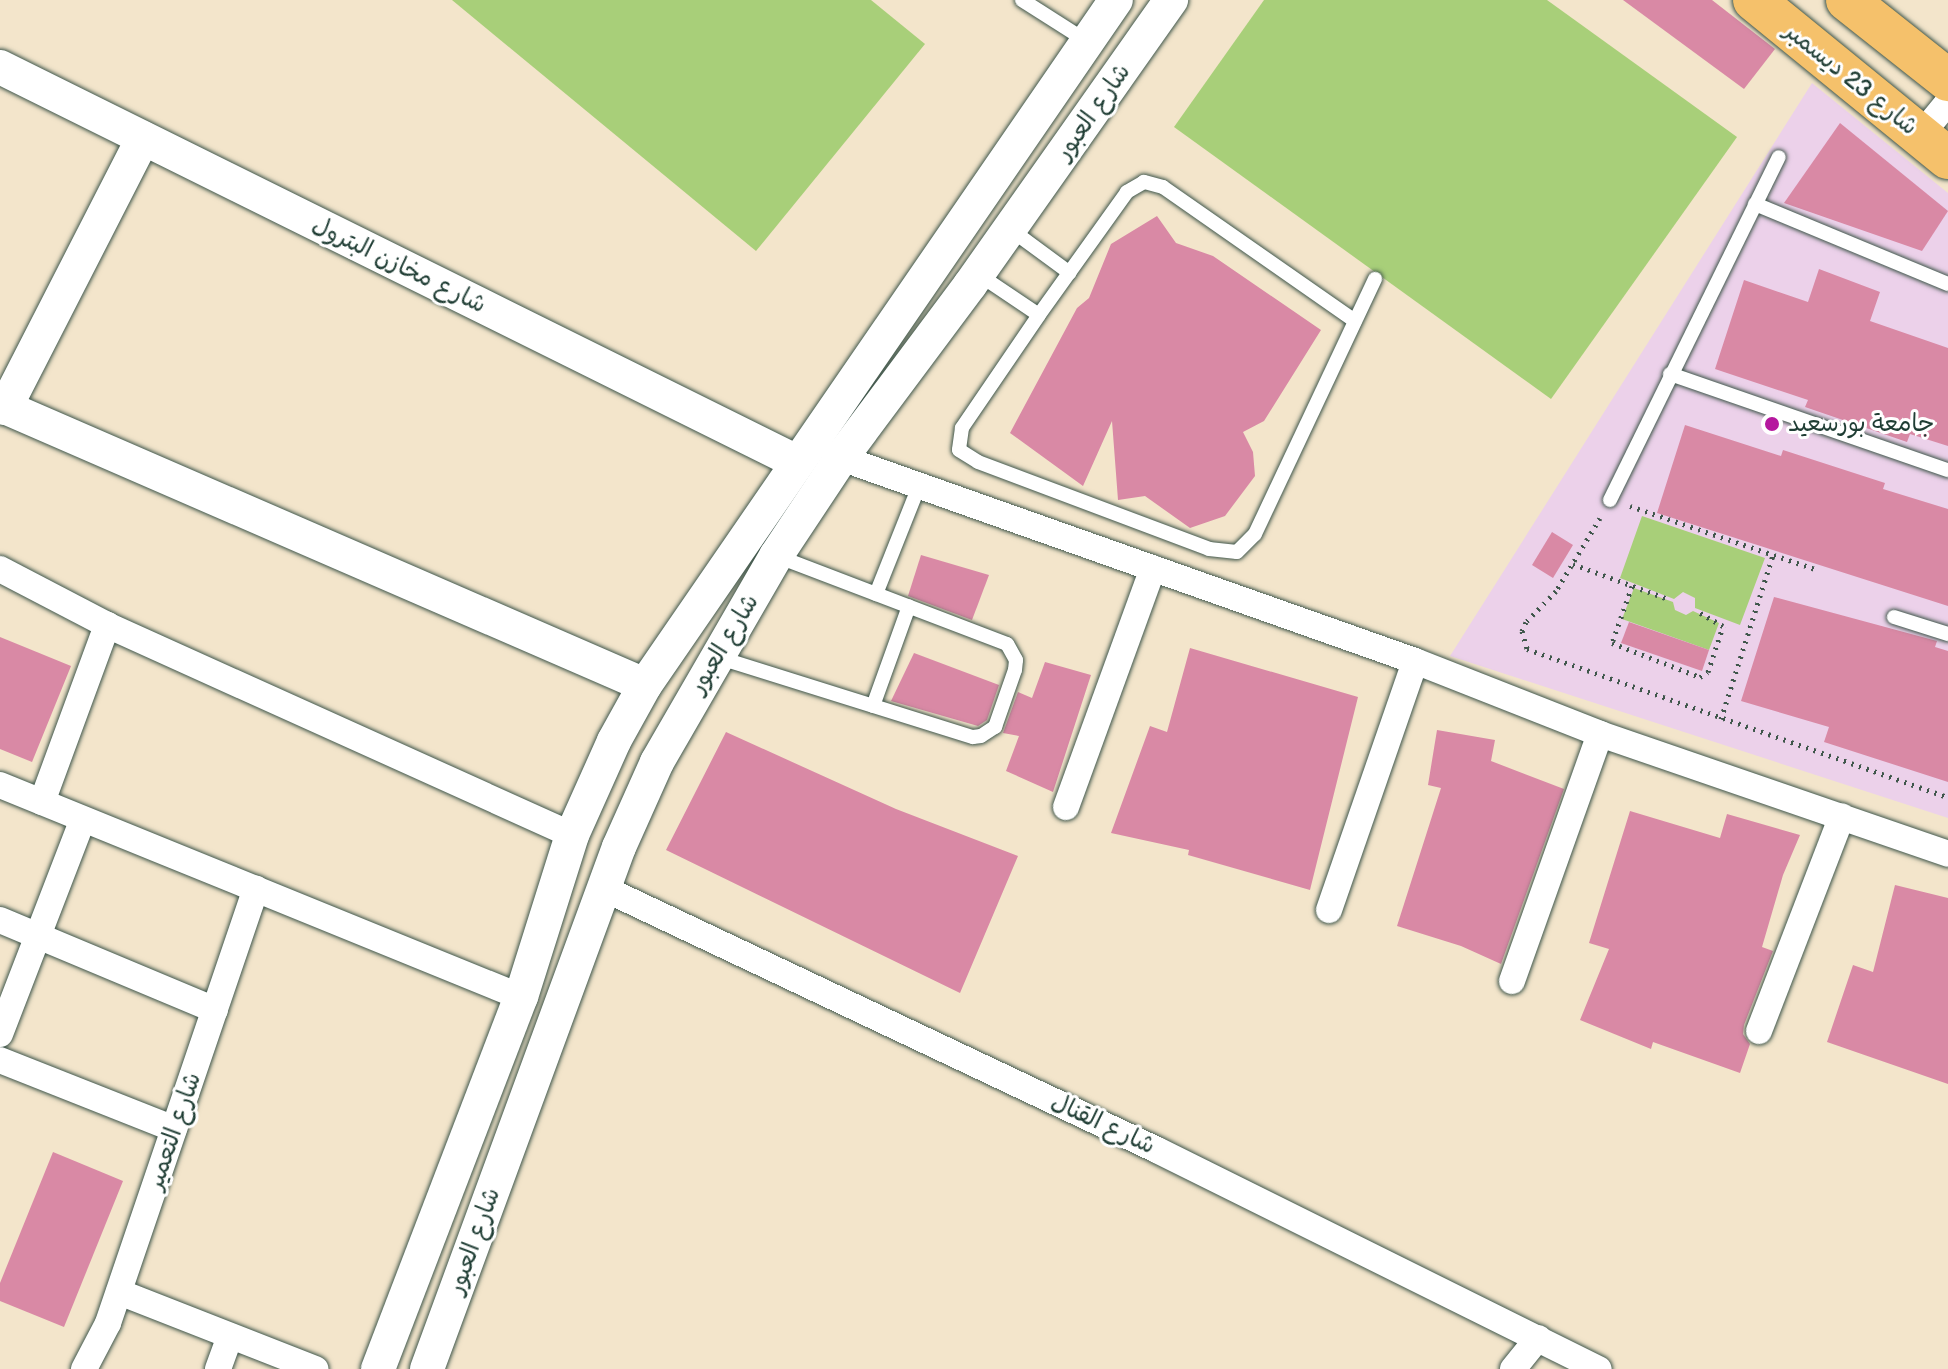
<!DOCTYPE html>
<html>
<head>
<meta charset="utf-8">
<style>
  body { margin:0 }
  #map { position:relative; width:1948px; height:1369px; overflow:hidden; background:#f3e5cb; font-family:"Balsamiq Sans","Playpen Sans Arabic",sans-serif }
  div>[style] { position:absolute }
  .built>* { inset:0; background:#ecd1ea }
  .green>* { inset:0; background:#a8cf79 }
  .building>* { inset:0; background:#d989a5 }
  .path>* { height:5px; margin-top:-2.5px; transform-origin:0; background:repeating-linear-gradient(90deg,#3f564b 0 2px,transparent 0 8px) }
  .roads { filter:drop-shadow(0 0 2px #3f564b) drop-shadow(0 0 2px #3f564b) }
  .service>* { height:14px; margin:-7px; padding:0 7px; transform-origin:7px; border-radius:7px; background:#fff }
  .minor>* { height:26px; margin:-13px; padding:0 13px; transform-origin:13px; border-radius:13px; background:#fff }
  .tertiary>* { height:34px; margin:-17px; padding:0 17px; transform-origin:17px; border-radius:17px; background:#fff }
  .primary>* { height:42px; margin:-21px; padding:0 21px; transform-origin:21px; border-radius:21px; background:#f5c16b }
  .dots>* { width:22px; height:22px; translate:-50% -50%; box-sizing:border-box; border:4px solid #fff; border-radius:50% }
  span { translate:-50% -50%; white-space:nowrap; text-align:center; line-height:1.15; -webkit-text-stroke:6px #fff; paint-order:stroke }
  .street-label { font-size:24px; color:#1f3d34 }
  .poi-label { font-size:24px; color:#1f3d34 }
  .left { translate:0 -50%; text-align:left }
</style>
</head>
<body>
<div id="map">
  <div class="built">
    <div style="clip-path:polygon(1812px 83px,1948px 193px,1948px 818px,1450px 656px)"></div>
  </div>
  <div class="green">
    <div style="clip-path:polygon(452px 0,871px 0,925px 44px,756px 251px)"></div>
    <div style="clip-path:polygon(1264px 0,1547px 0,1737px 137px,1551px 399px,1174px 127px)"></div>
    <div style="clip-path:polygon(1642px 516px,1765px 558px,1740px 625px,1695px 608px,1695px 598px,1683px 592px,1674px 599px,1620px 578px)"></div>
    <div style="clip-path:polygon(1634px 588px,1673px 602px,1675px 610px,1686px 615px,1693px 611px,1719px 623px,1709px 650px,1622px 619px)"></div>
  </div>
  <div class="building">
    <div style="clip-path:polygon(1623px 0,1712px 0,1775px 49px,1744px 89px)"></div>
    <div style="clip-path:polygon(1840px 123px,1948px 211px,1922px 251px,1784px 203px)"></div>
    <div style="clip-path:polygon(1157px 216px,1176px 243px,1213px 256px,1321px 330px,1264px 421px,1243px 432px,1253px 452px,1255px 476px,1225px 516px,1190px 528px,1145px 496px,1118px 500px,1112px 421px,1083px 486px,1010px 433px,1077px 308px,1089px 298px,1111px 244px)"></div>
    <div style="clip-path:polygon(1819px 269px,1880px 292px,1870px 321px,1948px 348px,1948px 446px,1910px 434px,1907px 442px,1805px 407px,1808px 400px,1715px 369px,1744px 280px,1808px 302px)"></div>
    <div style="clip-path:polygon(1685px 425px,1781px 456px,1783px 450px,1885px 483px,1883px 489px,1948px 509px,1948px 606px,1657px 513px)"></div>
    <div style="clip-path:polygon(1552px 532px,1573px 545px,1553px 578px,1532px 565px)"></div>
    <div style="clip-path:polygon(921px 555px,989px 575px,972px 620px,908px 596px)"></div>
    <div style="clip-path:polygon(1774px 597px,1937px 641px,1935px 647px,1948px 651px,1948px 782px,1824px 742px,1829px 727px,1741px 701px)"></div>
    <div style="clip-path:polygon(1629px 622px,1709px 650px,1702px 671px,1621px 643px)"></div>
    <div style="clip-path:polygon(0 637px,71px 666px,32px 762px,0 749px)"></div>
    <div style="clip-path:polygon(1190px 648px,1358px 697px,1310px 890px,1188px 855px,1189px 850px,1111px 833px,1150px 726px,1167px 732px)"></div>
    <div style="clip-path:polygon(914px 653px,999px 685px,987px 720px,978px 726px,891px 701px)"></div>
    <div style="clip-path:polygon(1045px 662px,1091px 675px,1053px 792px,1006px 771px,1019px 736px,1003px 733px,1018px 692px,1032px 698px)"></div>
    <div style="clip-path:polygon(1437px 730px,1495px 740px,1491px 761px,1564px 789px,1501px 964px,1461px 946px,1397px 926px,1441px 788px,1428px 785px)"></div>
    <div style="clip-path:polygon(726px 732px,896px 809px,1018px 856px,960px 993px,666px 850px)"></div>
    <div style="clip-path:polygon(1630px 811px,1720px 838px,1727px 814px,1800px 835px,1783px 875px,1762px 947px,1773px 951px,1744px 1025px,1743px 1034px,1750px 1044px,1740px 1073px,1653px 1042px,1651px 1049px,1580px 1020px,1609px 949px,1589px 943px)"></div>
    <div style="clip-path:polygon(1895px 885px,1948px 898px,1948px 1084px,1827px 1042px,1853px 965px,1873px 972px)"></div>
    <div style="clip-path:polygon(53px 1152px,123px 1181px,64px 1327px,0 1301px,0 1283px)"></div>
  </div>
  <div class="path">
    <div style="left:1630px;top:506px;width:199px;rotate:18.8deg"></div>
    <div style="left:1600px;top:518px;width:85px;rotate:121.1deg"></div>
    <div style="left:1556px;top:591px;width:43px;rotate:134.1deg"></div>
    <div style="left:1526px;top:622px;width:10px;rotate:114deg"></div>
    <div style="left:1522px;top:631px;width:19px;rotate:74deg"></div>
    <div style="left:1527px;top:649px;width:446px;rotate:19.4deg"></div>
    <div style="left:1573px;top:564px;width:101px;rotate:20.2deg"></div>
    <div style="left:1632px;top:586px;width:60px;rotate:109.3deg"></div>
    <div style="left:1612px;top:643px;width:94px;rotate:21.1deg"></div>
    <div style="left:1700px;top:677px;width:9px;rotate:-32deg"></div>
    <div style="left:1708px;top:672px;width:48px;rotate:-71.9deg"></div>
    <div style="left:1723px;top:626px;width:30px;rotate:-150deg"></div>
    <div style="left:1721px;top:719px;width:172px;rotate:-72.4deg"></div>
  </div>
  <div class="roads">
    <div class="service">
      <div style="left:1022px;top:0;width:78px;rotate:32.5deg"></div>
      <div style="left:1755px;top:204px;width:209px;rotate:22.5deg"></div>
      <div style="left:1010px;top:229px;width:74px;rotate:36.3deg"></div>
      <div style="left:978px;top:274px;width:73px;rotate:33.9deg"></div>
      <div style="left:1355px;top:321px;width:234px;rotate:-145.1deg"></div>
      <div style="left:1163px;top:187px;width:20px;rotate:-165deg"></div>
      <div style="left:1144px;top:182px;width:20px;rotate:150deg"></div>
      <div style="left:1127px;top:192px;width:151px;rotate:125.6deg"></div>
      <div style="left:1039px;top:315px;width:137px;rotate:124.3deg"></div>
      <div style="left:962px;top:428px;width:22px;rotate:98deg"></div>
      <div style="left:959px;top:450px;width:22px;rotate:32deg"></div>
      <div style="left:978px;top:462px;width:247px;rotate:20.6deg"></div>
      <div style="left:1209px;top:549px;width:28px;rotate:6deg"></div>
      <div style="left:1237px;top:552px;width:25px;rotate:-45deg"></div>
      <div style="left:1255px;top:534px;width:282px;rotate:-64.8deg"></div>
      <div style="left:1670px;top:374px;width:294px;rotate:19.1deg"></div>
      <div style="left:1610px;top:500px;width:382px;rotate:-63.8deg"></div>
      <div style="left:876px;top:594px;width:116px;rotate:-68.3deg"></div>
      <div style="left:1894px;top:617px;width:57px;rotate:17.5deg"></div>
      <div style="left:717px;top:657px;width:268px;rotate:17.4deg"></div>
      <div style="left:973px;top:737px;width:8px;rotate:-7deg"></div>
      <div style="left:981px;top:736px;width:17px;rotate:-33deg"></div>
      <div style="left:995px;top:727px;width:60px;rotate:-70.7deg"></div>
      <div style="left:1015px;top:670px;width:10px;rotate:-84deg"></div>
      <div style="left:1016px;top:660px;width:18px;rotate:-119deg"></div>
      <div style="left:1007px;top:644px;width:247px;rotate:-159.1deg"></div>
      <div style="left:873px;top:706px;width:106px;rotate:-70.2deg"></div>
    </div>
    <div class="minor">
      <div style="left:1920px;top:136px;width:44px;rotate:-50.5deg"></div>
      <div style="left:841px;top:458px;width:609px;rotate:19.48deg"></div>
      <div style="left:1415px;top:661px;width:199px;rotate:21.5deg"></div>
      <div style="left:1600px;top:734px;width:368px;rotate:19deg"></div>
      <div style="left:0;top:569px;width:121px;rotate:27.6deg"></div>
      <div style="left:107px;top:625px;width:510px;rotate:24.3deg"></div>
      <div style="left:0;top:785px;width:562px;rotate:22.14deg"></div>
      <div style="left:42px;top:802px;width:189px;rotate:-69.8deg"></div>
      <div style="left:1066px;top:807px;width:254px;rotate:-70deg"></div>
      <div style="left:603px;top:888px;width:613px;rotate:25.31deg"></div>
      <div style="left:1157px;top:1150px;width:493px;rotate:26.4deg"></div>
      <div style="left:1329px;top:910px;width:263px;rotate:-70.9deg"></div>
      <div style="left:0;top:920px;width:233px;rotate:22.7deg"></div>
      <div style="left:1512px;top:981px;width:262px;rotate:-70.4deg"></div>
      <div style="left:1759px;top:1031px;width:230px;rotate:-68.9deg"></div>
      <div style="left:0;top:1034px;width:230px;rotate:-68.9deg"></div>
      <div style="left:0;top:1060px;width:187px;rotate:21.6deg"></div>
      <div style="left:119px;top:1292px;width:211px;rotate:21.4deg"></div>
      <div style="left:84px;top:1369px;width:52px;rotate:-62.4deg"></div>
      <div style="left:108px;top:1323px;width:459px;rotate:-71.2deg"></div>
      <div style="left:218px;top:1369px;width:35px;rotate:-70deg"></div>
      <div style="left:1513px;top:1369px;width:40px;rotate:-51deg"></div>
    </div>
    <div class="tertiary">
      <div style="left:0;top:67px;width:890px;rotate:26.36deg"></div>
      <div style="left:0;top:405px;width:703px;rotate:23.47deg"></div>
      <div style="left:5px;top:408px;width:303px;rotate:-62.9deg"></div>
      <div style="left:378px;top:1369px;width:399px;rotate:-69deg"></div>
      <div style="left:521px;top:997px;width:170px;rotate:-72.5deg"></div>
      <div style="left:572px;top:835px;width:103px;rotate:-65.9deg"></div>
      <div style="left:614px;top:741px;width:64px;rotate:-61deg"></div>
      <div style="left:645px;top:685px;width:831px;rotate:-55.49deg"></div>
      <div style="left:427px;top:1369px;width:556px;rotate:-69.81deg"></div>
      <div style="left:619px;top:847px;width:93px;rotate:-65.9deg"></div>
      <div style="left:657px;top:762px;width:238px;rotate:-60deg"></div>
      <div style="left:776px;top:556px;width:118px;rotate:-56.4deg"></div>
      <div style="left:841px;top:458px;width:216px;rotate:-53.3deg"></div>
      <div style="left:970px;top:285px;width:349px;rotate:-54.8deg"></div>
    </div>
    <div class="primary">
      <div style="left:1754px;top:0;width:250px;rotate:39.2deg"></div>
      <div style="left:1847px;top:0;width:129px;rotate:38.4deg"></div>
    </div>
  </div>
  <div class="dots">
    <div style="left:1772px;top:424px;background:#b5179e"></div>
  </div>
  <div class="street-label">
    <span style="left:1851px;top:79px;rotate:39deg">شارع 23 ديسمبر</span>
    <span style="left:1093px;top:112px;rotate:-55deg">شارع العبور</span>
    <span style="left:399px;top:265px;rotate:26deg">شارع مخازن البترول</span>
    <span style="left:724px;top:644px;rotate:-59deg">شارع العبور</span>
    <span style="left:1103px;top:1124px;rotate:25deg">شارع القنال</span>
    <span style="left:174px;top:1131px;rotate:-71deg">شارع التعمير</span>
    <span style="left:474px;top:1241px;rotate:-70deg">شارع العبور</span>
  </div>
  <div class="poi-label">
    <span class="left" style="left:1788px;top:424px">جامعة بورسعيد</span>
  </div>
</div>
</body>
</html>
